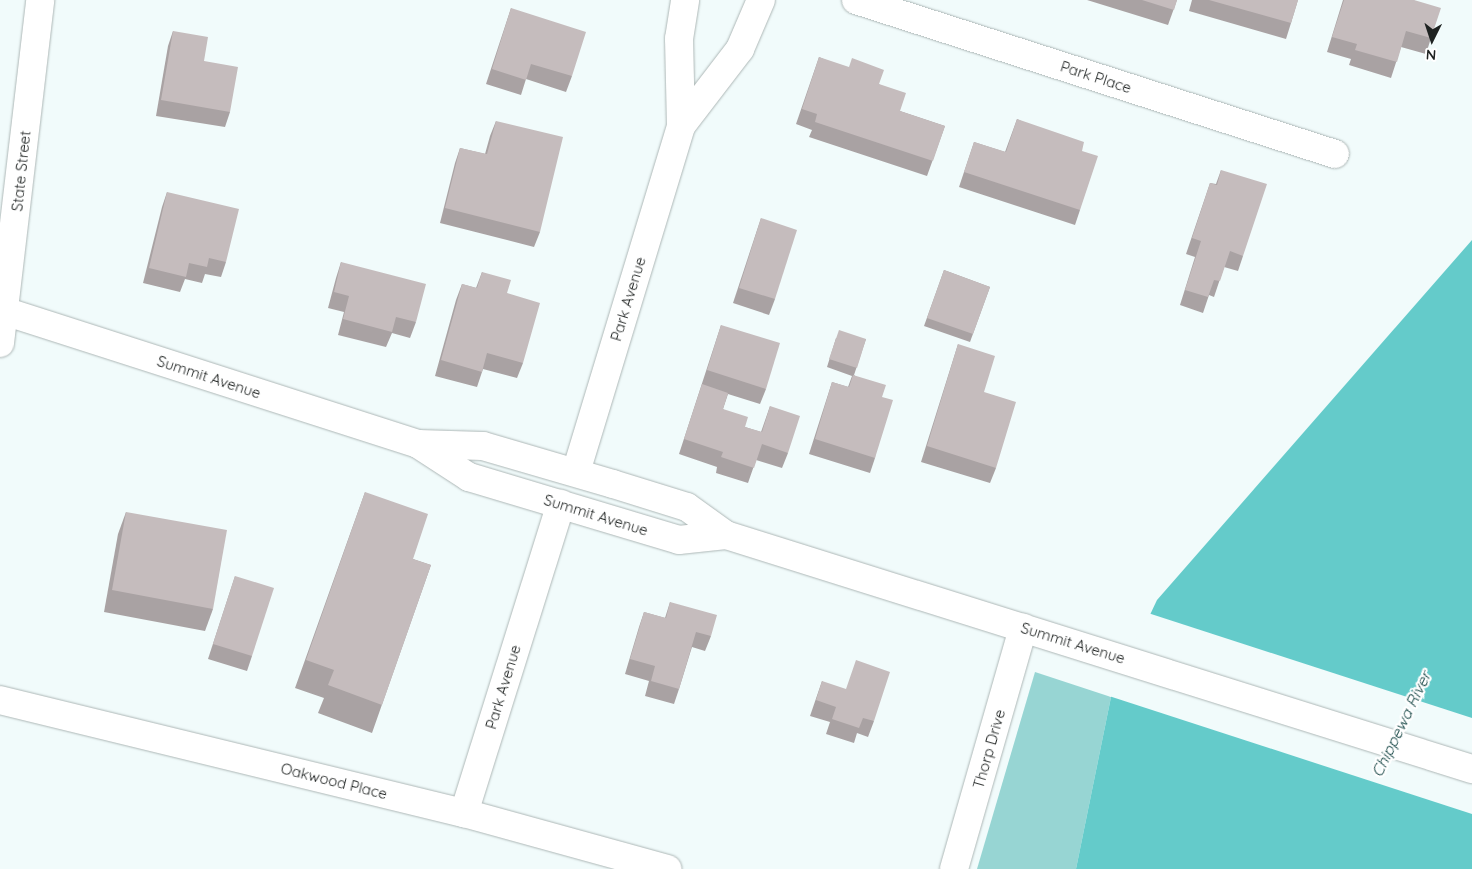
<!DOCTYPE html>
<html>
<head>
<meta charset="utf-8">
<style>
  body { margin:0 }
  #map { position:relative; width:1472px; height:869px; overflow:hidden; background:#f1fbfb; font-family:Quicksand,sans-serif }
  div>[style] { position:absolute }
  .green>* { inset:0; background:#97d5d3 }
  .water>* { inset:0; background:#64cbca }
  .pier>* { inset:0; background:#f1fbfb }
  .roads { filter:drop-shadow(0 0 1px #adb7b6) drop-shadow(0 0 1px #adb7b6) }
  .street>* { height:28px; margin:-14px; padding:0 14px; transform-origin:14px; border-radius:14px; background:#fff }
  .secondary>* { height:28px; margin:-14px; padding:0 14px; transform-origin:14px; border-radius:14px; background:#fff }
  .wall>* { inset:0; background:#a9a2a3 }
  .building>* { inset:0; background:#c5bcbd }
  span { translate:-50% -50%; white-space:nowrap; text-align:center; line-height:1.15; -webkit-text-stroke:4.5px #fff; paint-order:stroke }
  .street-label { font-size:15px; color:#1e2221 }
  .water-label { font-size:16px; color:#1d4c4b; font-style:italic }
  .north { position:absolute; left:1407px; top:15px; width:50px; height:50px; -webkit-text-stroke:4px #fff; paint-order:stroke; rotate:184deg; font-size:14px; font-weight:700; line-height:20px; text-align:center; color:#1e2221 }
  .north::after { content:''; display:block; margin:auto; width:18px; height:22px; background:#1e2221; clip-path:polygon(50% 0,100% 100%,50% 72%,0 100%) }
</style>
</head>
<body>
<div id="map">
  <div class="green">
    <div style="clip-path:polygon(1035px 672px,1111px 697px,1076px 869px,977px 869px)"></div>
  </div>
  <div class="water">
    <div style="clip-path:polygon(1472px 240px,1472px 869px,1076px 869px,1111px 697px,1157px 600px)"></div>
  </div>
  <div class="pier">
    <div style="clip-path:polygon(1148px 613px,1472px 718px,1472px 814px,1109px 696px)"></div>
  </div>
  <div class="roads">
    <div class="street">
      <div style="left:856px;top:0;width:503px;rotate:17.82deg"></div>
      <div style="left:681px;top:126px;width:97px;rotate:-52.5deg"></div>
      <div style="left:740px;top:49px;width:53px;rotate:-66.8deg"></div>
      <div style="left:576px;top:472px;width:362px;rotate:-73.1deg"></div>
      <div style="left:681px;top:126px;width:87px;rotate:-91.3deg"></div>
      <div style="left:679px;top:39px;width:39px;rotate:-81deg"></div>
      <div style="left:0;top:700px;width:478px;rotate:13.7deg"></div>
      <div style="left:464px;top:813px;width:211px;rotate:15.4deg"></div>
      <div style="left:464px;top:813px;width:324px;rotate:-72.6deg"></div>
      <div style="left:954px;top:869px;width:251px;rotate:-74deg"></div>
    </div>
    <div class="secondary">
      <div style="left:4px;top:311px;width:435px;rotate:17.8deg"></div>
      <div style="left:418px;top:444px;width:65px;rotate:1.8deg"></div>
      <div style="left:483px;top:446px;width:135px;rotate:16.3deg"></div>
      <div style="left:613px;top:484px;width:77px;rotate:17.3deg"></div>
      <div style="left:687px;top:507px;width:48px;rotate:35.7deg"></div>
      <div style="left:726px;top:535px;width:782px;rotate:17.42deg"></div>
      <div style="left:0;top:343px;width:345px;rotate:-83.3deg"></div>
      <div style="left:418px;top:444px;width:61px;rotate:32.9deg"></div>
      <div style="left:469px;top:477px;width:219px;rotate:16.7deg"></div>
      <div style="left:679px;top:540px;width:47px;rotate:-6.1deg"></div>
    </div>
  </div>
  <div class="wall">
    <div style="clip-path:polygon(1087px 0,1177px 0,1168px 25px)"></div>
    <div style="clip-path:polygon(1192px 0,1298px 0,1291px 23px,1286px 39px,1189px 11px)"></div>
    <div style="clip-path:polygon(1343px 0,1414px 0,1431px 38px,1426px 54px,1401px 47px,1391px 78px,1349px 65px,1351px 59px,1327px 52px)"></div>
    <div style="clip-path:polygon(511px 8px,572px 76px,566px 92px,526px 79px,521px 95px,486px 84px)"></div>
    <div style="clip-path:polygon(173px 31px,204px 61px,230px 112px,225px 127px,156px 116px,168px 46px)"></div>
    <div style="clip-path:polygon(819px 57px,879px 84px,900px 111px,945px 126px,927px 176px,809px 137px,812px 130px,796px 124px)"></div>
    <div style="clip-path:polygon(1017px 119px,1082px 151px,1080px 210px,1075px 225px,959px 187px,974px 142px,1005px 152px)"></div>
    <div style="clip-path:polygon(496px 121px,540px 232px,534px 247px,440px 223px,455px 163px,460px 148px,485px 154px,490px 136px)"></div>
    <div style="clip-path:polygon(1221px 170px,1243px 256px,1238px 271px,1224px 267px,1214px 297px,1209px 295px,1203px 313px,1180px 305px,1195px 257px,1186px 254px,1210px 183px,1216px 184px)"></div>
    <div style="clip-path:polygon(167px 192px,226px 262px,221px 277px,205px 274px,202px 283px,185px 279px,180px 292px,143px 283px,162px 207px)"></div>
    <div style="clip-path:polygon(761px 218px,775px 299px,769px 315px,733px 303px)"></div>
    <div style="clip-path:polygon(341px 262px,416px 322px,410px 338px,392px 333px,386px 347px,338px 335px,344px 312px,328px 308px,336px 278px)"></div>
    <div style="clip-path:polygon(944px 270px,990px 287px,970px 342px,924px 326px)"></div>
    <div style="clip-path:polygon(482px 272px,507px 293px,523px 363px,517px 378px,483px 369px,477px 387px,435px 376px,456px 300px,462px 284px,476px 288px)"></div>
    <div style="clip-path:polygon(721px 325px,766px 389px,760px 404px,728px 394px,723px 409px,745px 427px,761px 432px,770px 406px,788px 453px,782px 468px,756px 460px,748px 483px,716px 473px,717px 467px,679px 454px)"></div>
    <div style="clip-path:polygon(836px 338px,866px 339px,854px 375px,882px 397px,875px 458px,870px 473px,809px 454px,832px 382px,848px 387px,852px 376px,827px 367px)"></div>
    <div style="clip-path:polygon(958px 344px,984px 392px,996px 468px,990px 483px,921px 462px,953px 360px)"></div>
    <div style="clip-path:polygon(365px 492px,413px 559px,431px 565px,372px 733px,318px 713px,324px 698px,295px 688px)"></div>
    <div style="clip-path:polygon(126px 512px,213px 609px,205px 631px,104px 612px,118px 534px)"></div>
    <div style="clip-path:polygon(235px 576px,252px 656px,247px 671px,208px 659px)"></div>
    <div style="clip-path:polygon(670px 602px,711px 636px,705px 651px,692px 647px,679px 689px,674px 704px,645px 696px,649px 681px,625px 674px,639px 627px,644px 612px,665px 618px)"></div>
    <div style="clip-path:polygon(822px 681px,874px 721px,868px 737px,857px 733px,854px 743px,826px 734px,830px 722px,810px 716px)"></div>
  </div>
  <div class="building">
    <div style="clip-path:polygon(1142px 0,1177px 0,1174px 10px)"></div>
    <div style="clip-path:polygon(1209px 0,1298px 0,1291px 23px)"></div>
    <div style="clip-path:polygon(1344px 0,1414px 0,1441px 8px,1431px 38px,1406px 31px,1397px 62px,1355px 50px,1357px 44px,1332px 37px)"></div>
    <div style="clip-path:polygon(511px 8px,586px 32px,572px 76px,531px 64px,526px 80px,492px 69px)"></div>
    <div style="clip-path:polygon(173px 31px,208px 37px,204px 61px,238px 67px,230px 112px,161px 100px)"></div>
    <div style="clip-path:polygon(819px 57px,849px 67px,852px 58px,884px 70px,879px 84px,906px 93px,900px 111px,945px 126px,933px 161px,815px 122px,817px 114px,802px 109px)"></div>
    <div style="clip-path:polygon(1017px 119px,1084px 142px,1082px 151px,1098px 156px,1080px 210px,964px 172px,974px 142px,1006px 152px)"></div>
    <div style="clip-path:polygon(496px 121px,563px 137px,540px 232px,445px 208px,460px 148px,487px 154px)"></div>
    <div style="clip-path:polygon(1221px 170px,1267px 184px,1243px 256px,1230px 251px,1220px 281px,1214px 280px,1208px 297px,1185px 290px,1201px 241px,1192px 238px,1210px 183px,1217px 185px)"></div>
    <div style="clip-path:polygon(167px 192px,239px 209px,226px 262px,209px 258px,207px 267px,189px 263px,186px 277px,149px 268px)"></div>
    <div style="clip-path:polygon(761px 218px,797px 230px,775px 299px,739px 288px)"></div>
    <div style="clip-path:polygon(341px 262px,426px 284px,416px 322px,396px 317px,392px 332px,343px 319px,349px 296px,334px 292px)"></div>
    <div style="clip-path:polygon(944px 270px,990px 287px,973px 334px,927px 318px)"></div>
    <div style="clip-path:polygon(482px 272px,511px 280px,507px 293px,540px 303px,523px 363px,487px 353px,482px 372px,441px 360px,462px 284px,477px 288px)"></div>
    <div style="clip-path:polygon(721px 325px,780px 343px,766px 389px,707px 370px)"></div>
    <div style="clip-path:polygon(839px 330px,866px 339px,857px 368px,829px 359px)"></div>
    <div style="clip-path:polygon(958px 344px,995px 356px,984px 392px,1016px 402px,996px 468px,927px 446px)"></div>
    <div style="clip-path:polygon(853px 375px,886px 385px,882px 397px,893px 400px,875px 458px,815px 439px,832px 382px,849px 387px)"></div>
    <div style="clip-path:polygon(702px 384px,728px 393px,723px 409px,748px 417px,745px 427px,762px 432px,770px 406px,800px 416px,788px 453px,762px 444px,754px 468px,721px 457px,723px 452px,684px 439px)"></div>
    <div style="clip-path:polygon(365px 492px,428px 514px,413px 559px,431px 565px,382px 705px,328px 685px,334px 670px,306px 660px)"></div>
    <div style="clip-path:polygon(126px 512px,227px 530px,213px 609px,112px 590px)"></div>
    <div style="clip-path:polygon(235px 576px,274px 588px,252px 656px,213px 644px)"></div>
    <div style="clip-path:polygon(670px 602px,717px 615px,711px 636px,696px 632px,679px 689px,651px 681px,655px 666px,630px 659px,644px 612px,666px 618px)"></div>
    <div style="clip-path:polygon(856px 660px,890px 672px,874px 721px,863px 718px,859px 728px,832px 719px,836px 707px,816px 700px,822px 681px,846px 689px)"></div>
  </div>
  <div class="street-label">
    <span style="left:1096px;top:77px;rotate:18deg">Park Place</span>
    <span style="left:21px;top:171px;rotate:-84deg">State Street</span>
    <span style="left:628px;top:299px;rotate:-73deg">Park Avenue</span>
    <span style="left:209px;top:377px;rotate:18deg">Summit Avenue</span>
    <span style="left:596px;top:515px;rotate:17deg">Summit Avenue</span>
    <span style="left:1073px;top:643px;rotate:17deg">Summit Avenue</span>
    <span style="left:503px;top:687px;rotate:-73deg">Park Avenue</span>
    <span style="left:989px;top:749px;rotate:-74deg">Thorp Drive</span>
    <span style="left:334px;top:781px;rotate:14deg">Oakwood Place</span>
  </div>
  <div class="water-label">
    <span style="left:1401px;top:724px;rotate:-64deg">Chippewa River</span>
  </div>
  <div class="north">N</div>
</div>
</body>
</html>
